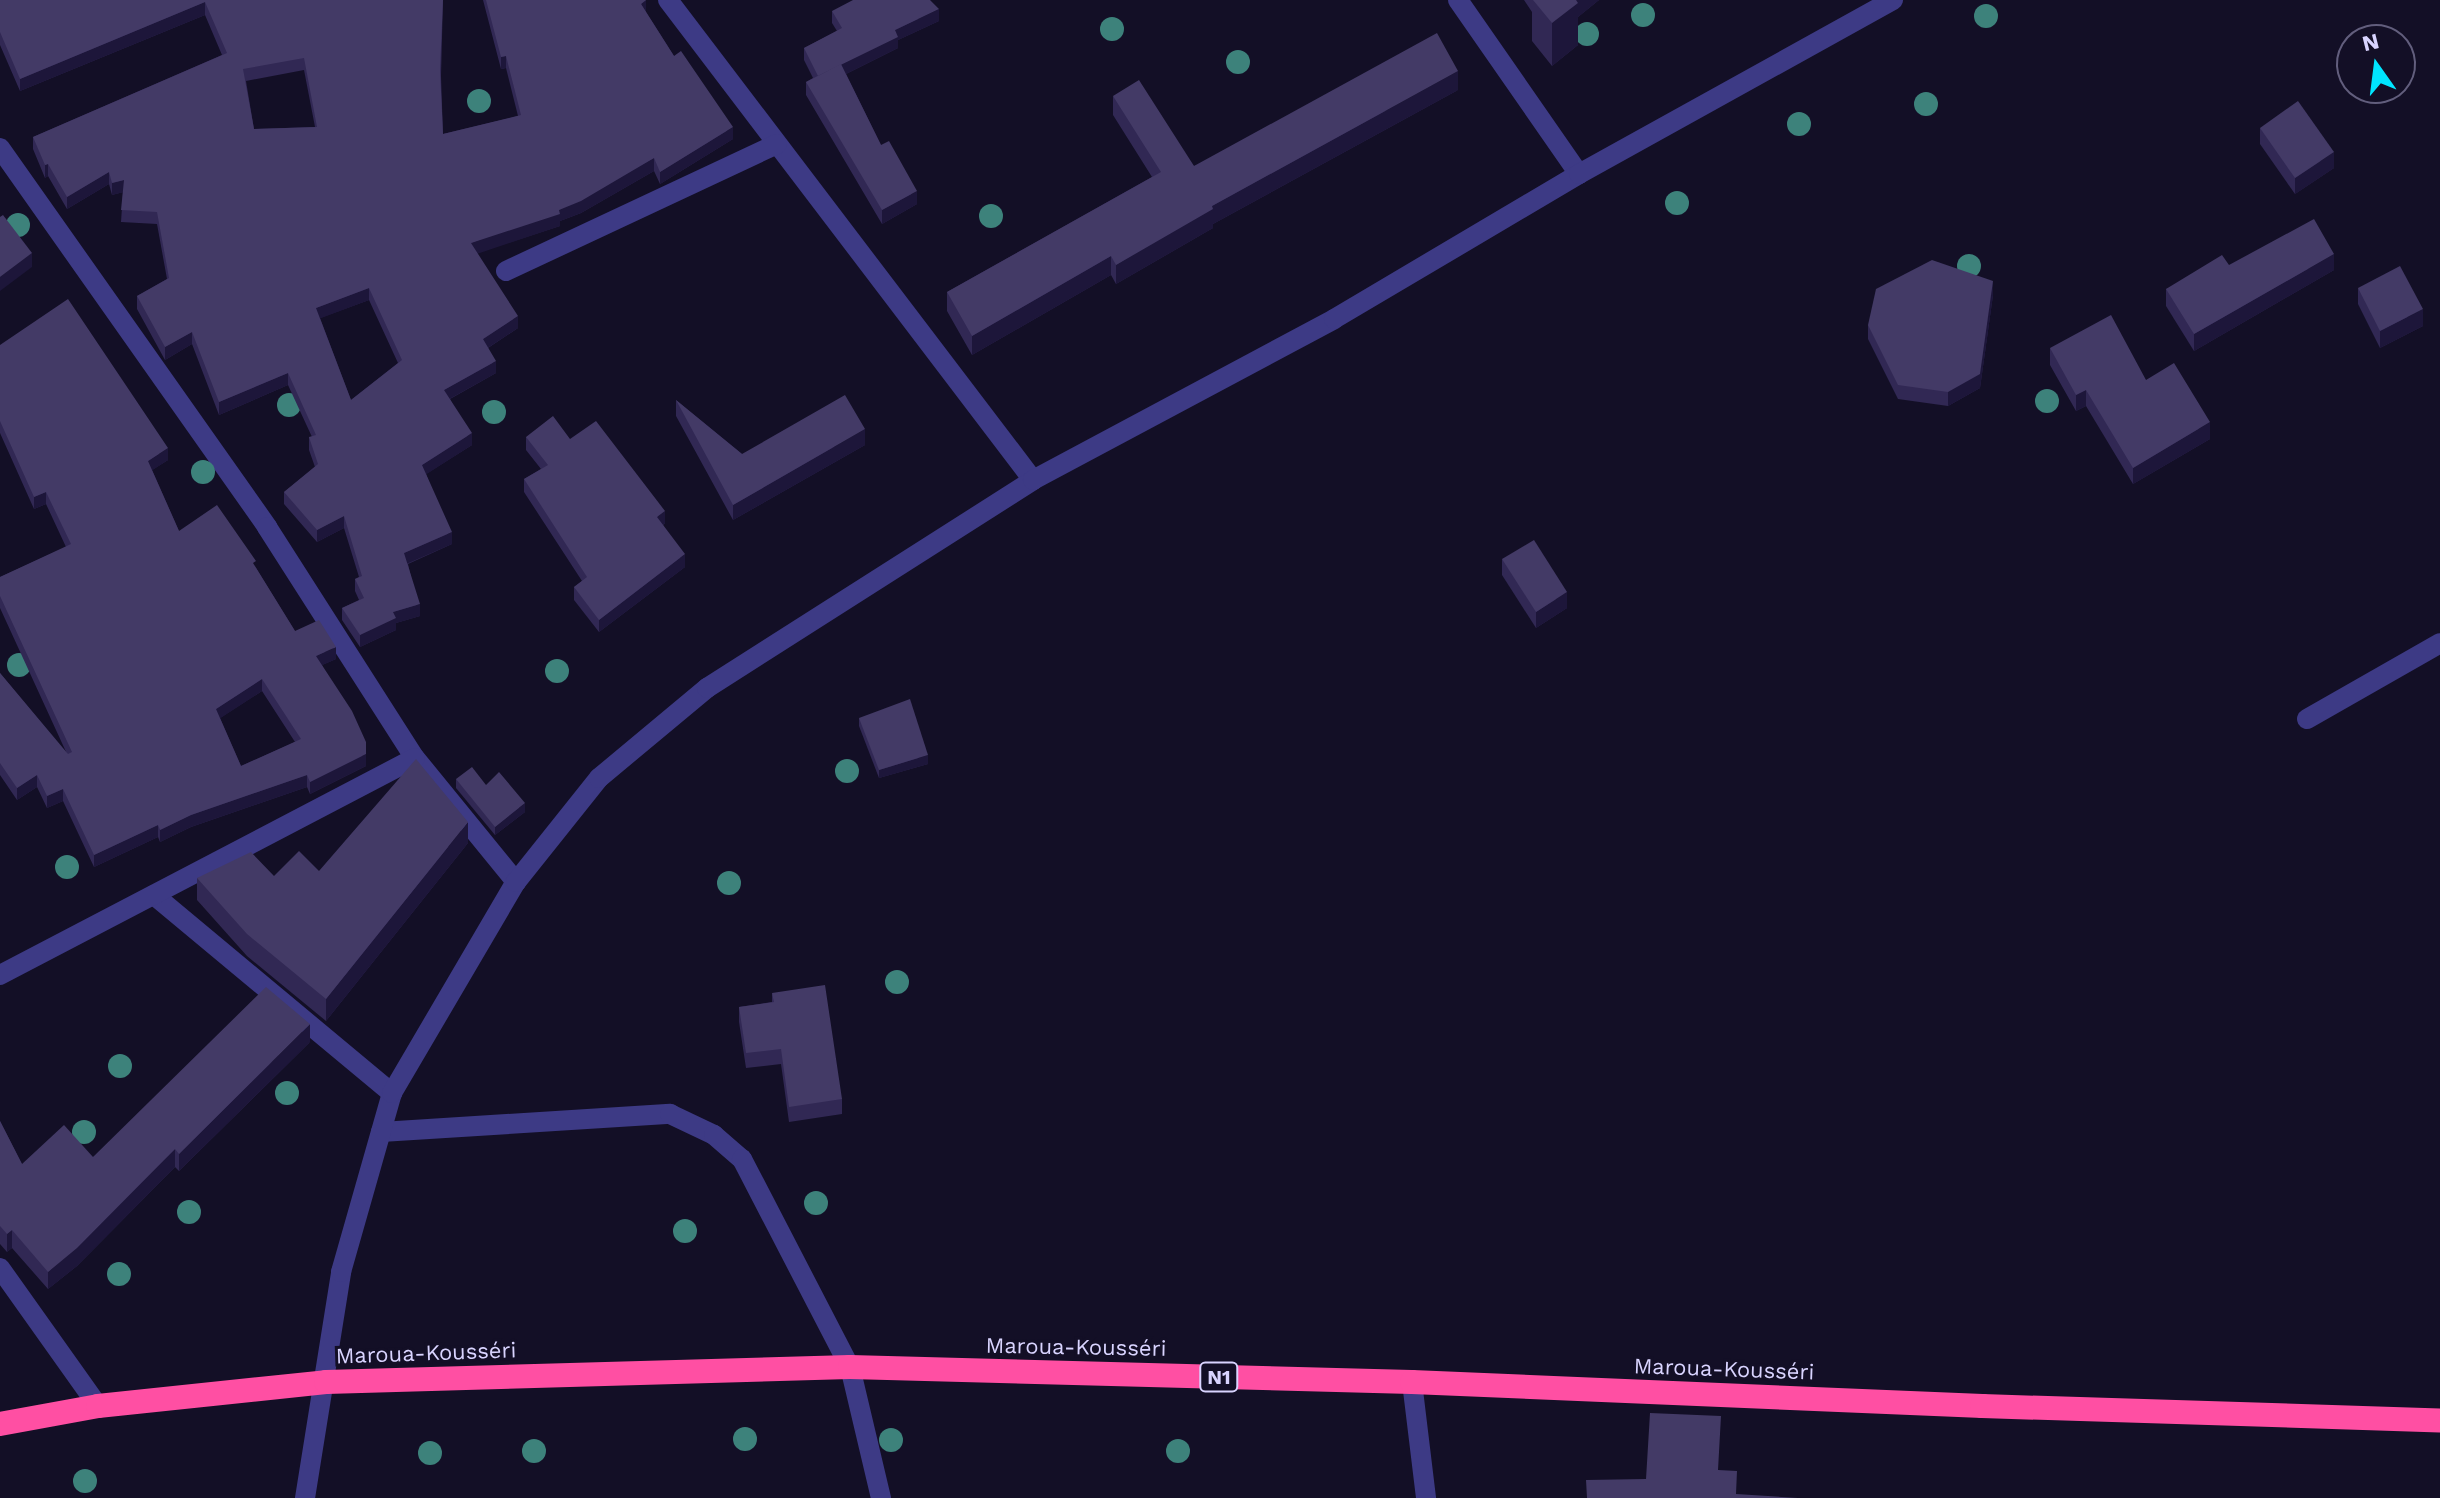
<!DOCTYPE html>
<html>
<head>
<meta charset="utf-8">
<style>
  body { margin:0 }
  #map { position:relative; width:2440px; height:1498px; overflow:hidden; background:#130f26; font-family:"Work Sans",sans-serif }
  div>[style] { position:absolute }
  .minor>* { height:20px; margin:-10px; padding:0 10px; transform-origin:10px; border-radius:10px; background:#3d3a85 }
  .highway>* { height:24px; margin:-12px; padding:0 12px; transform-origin:12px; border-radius:12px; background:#ff4fa3 }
  .trees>* { width:24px; height:24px; margin:-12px; border-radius:50%; background:#3d827b }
  .wall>* { inset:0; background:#312854 }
  .shaded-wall>* { inset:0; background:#1d163a }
  .building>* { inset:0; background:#433a66 }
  span { translate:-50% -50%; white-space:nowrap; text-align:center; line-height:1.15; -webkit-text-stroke:6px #130f26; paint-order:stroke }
  .shield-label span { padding:2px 6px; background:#130f26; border:2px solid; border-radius:6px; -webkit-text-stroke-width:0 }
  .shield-label { font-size:20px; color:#d9d4ff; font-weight:700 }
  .street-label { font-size:22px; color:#d9d4ff }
  .north { position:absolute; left:2336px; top:24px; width:80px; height:80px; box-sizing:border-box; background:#130f26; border:2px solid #625e7d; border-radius:50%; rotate:346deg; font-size:22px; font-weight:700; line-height:32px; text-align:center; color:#d9d4ff }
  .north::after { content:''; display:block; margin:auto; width:28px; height:36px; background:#00e5ff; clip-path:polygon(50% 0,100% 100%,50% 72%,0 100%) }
</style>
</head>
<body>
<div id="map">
  <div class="minor">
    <div style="left:668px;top:0;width:603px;rotate:52.75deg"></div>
    <div style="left:1458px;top:0;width:212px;rotate:55.2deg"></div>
    <div style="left:0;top:148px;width:464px;rotate:54.8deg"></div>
    <div style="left:267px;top:527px;width:274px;rotate:57.4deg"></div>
    <div style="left:415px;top:758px;width:160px;rotate:50.8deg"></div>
    <div style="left:506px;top:271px;width:299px;rotate:-25.1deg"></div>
    <div style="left:2307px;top:719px;width:153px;rotate:-29.7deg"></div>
    <div style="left:154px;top:895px;width:310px;rotate:39.8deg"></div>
    <div style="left:0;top:975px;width:468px;rotate:-27.6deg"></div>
    <div style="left:381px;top:1132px;width:290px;rotate:-3.6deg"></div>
    <div style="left:670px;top:1114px;width:49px;rotate:25.5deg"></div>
    <div style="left:714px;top:1135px;width:37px;rotate:41deg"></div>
    <div style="left:742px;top:1159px;width:234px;rotate:62.6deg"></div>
    <div style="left:850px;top:1367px;width:135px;rotate:76.7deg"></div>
    <div style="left:0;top:1268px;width:169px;rotate:54.6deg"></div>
    <div style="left:1412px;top:1382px;width:117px;rotate:83.1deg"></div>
    <div style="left:305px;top:1498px;width:229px;rotate:-80.9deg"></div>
    <div style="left:341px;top:1272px;width:186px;rotate:-74.1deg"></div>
    <div style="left:392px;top:1093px;width:245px;rotate:-59.6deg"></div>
    <div style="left:516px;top:882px;width:133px;rotate:-51.4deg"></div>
    <div style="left:599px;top:778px;width:141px;rotate:-39.8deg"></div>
    <div style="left:707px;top:688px;width:387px;rotate:-32.5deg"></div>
    <div style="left:1033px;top:480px;width:341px;rotate:-28.1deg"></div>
    <div style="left:1334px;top:319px;width:285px;rotate:-30.6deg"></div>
    <div style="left:1579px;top:174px;width:359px;rotate:-29deg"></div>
  </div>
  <div class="highway">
    <div style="left:0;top:1424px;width:100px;rotate:-10.4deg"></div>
    <div style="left:98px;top:1406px;width:229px;rotate:-6deg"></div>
    <div style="left:326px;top:1382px;width:524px;rotate:-1.64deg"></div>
    <div style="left:850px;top:1367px;width:562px;rotate:1.53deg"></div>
    <div style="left:1412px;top:1382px;width:571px;rotate:2.41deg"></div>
    <div style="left:1982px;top:1406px;width:458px;rotate:1.8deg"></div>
  </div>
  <div class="trees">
    <div style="left:1643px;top:15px"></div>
    <div style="left:1986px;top:16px"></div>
    <div style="left:1112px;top:29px"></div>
    <div style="left:1587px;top:34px"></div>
    <div style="left:1238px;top:62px"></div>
    <div style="left:479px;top:101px"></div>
    <div style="left:1926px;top:104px"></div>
    <div style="left:1799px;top:124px"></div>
    <div style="left:1677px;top:203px"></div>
    <div style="left:991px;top:216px"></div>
    <div style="left:18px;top:225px"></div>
    <div style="left:1969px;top:266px"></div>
    <div style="left:2047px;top:401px"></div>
    <div style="left:289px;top:405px"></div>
    <div style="left:494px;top:412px"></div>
    <div style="left:203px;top:472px"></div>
    <div style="left:19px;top:665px"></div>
    <div style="left:557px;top:671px"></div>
    <div style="left:847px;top:771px"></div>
    <div style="left:67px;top:867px"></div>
    <div style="left:729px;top:883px"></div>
    <div style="left:897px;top:982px"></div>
    <div style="left:120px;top:1066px"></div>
    <div style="left:287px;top:1093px"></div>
    <div style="left:84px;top:1132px"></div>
    <div style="left:816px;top:1203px"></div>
    <div style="left:189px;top:1212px"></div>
    <div style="left:685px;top:1231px"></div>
    <div style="left:119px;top:1274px"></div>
    <div style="left:745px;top:1439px"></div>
    <div style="left:891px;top:1440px"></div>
    <div style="left:534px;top:1451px"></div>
    <div style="left:1178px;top:1451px"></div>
    <div style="left:430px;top:1453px"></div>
    <div style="left:85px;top:1481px"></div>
  </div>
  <div class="wall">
    <div style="clip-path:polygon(evenodd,0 0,443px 0,441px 76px,443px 134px,518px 116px,506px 68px,501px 69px,483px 0,646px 0,646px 12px,674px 56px,733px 139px,660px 184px,654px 171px,581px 213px,560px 221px,560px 226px,477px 253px,518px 328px,488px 348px,496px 373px,450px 399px,472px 445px,426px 474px,452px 544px,408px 564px,420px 616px,396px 623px,396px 630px,360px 647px,342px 620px,342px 608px,359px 600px,355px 591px,355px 579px,359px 577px,344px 528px,317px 542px,284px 504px,284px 492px,315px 467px,309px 450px,309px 437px,312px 437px,288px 385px,219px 415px,192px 344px,165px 360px,137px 309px,137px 296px,167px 279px,157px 224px,121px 222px,123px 192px,112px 195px,109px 184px,67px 209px,48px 176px,45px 178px,33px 149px,33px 137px,222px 55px,205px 15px,20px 91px,0 45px,0 0,304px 70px,315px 127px,254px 129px,246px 81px,304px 70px,0 0,369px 300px,398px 363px,351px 400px,320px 318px,369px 300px)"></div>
    <div style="clip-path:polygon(1524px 0,1599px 0,1578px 17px,1578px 45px,1552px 66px,1532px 41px,1532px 12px)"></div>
    <div style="clip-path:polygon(832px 11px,939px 21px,898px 40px,898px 48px,846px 74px,881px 145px,917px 204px,882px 224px,806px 95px,806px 82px,813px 78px,804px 60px,804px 48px,837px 31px,832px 23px)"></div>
    <div style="clip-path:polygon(1458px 90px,1213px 224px,1213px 228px,1116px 284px,1111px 275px,972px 355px,947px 311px,947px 292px,1152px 177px,1113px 115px,1113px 96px,1194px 166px)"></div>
    <div style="clip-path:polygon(2260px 128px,2334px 168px,2295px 194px,2260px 144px)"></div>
    <div style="clip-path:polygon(2229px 265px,2334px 270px,2194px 351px,2166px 306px,2166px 289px)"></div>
    <div style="clip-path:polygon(2358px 288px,2423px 326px,2380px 348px,2358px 304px)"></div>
    <div style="clip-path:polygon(1993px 295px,1980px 388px,1948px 406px,1898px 399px,1868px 339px,1868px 325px)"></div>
    <div style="clip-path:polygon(evenodd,0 345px,168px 460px,152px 470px,179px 531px,256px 568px,295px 631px,336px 659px,322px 665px,366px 766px,310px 794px,307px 787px,191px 827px,160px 842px,158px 837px,94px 867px,63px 801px,47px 808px,37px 787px,17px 800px,0 775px,0 673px,67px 754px,0 608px,0 577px,66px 547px,46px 504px,34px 509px,0 433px,0 345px,262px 691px,295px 742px,241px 766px,220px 718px,262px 691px)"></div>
    <div style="clip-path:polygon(2050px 348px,2146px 380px,2210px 439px,2133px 484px,2086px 406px,2076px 411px,2050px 365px)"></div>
    <div style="clip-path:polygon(676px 400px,742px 454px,865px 445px,733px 520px,676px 416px)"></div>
    <div style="clip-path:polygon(526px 437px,570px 439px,665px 523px,663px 525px,685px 567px,599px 632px,574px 600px,574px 587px,582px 581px,524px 492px,524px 479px,541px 469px,526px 450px)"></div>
    <div style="clip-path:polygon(1502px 559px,1567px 608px,1536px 628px,1502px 575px)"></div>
    <div style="clip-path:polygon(859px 718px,928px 764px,879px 778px,859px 726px)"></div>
    <div style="clip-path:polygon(456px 779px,486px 785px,525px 812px,495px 835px,456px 788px)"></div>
    <div style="clip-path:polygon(468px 843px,326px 1021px,247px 956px,197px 900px,197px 878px,274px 876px,319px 871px)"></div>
    <div style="clip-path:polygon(772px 993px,842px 1099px,842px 1114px,789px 1122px,781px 1064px,746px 1068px,739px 1022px,739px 1007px,772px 1002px)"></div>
    <div style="clip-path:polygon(310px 1042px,179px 1171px,175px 1167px,77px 1266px,48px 1289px,12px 1248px,7px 1252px,0 1244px,0 1121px,22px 1164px,93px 1157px)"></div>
  </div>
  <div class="shaded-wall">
    <div style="clip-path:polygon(646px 0,646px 12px,641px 4px)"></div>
    <div style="clip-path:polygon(1564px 0,1599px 0,1578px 17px,1578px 45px,1552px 66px,1552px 23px)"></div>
    <div style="clip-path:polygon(205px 2px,205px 15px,20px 91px,20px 79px)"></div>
    <div style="clip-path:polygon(939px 9px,939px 21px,898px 40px,898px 48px,818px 88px,818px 76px,895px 30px)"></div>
    <div style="clip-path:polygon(506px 56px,506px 68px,501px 69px,501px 57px)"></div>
    <div style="clip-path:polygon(1458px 71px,1458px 90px,1213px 224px,1213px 228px,1116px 284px,1116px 265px,1212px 206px)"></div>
    <div style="clip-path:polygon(733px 127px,733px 139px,660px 184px,660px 172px)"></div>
    <div style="clip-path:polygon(2334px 152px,2334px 168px,2295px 194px,2295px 178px)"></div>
    <div style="clip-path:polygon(654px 158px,654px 171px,581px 213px,560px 221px,560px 226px,471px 256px,471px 243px,559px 210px)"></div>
    <div style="clip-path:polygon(48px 164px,48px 176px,45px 178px,45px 165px)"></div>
    <div style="clip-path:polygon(109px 172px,109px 184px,67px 209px,67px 197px)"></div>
    <div style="clip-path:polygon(124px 180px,124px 192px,112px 195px,112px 183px)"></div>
    <div style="clip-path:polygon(917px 191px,917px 204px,882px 224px,882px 210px)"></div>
    <div style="clip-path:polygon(32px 253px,32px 267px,0 291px,0 277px)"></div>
    <div style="clip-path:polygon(2334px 254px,2334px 270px,2194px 351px,2194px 334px)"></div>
    <div style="clip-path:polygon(1111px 256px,1111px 275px,972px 355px,972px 336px)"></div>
    <div style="clip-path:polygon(1993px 281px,1993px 295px,1980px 388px,1948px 406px,1948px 392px)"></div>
    <div style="clip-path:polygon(369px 288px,369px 300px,316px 320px,316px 308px)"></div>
    <div style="clip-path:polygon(2423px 309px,2423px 326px,2380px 348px,2380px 331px)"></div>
    <div style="clip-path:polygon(518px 316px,518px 328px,483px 351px,483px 339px)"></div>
    <div style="clip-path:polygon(192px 332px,192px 344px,165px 360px,165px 347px)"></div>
    <div style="clip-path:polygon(496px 361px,496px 373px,444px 402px,444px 390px)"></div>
    <div style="clip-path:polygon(288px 373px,288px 385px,219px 415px,219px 402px)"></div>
    <div style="clip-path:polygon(2086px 390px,2086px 406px,2076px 411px,2076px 395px)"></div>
    <div style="clip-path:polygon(2210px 422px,2210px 439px,2133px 484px,2133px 468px)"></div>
    <div style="clip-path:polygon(865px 429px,865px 445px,733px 520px,733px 505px)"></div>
    <div style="clip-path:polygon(472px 433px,472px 445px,422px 477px,422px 465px)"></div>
    <div style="clip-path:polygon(168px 448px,168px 460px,148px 473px,148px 461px)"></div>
    <div style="clip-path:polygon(46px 492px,46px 504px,34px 509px,34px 497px)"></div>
    <div style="clip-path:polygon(665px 511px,665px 523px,657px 529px,657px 517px)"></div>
    <div style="clip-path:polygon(344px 516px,344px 528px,317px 542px,317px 530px)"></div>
    <div style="clip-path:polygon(452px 532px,452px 544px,404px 565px,404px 553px)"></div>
    <div style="clip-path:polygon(685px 554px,685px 567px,599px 632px,599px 620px)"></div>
    <div style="clip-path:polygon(1567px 592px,1567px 608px,1536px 628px,1536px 612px)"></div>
    <div style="clip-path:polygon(420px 604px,420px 616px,396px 623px,396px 630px,360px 647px,360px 635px,393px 612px)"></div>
    <div style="clip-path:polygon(336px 647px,336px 659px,316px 668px,316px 656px)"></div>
    <div style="clip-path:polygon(262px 679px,262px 691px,216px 721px,216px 709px)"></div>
    <div style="clip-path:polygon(366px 754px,366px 766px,310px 794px,310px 782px)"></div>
    <div style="clip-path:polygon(928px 755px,928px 764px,879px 778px,879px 770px)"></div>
    <div style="clip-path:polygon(37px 775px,37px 787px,17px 800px,17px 788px)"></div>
    <div style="clip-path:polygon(307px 775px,307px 787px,191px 827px,160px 842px,160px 830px,191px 815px)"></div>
    <div style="clip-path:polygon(63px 789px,63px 801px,47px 808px,47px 796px)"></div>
    <div style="clip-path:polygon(525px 803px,525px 812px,495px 835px,495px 827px)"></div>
    <div style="clip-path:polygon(468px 822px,468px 843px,326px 1021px,326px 999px)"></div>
    <div style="clip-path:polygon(158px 825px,158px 837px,94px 867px,94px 855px)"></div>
    <div style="clip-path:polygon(310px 1024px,310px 1042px,179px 1171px,179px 1154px)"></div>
    <div style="clip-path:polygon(175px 1149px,175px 1167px,77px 1266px,48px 1289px,48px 1272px)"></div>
    <div style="clip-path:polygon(12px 1230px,12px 1248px,7px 1252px,7px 1234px)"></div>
  </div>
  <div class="building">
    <div style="clip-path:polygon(evenodd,0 0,443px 0,440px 70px,443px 134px,521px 115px,506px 56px,501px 57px,486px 0,646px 0,641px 4px,674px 56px,681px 51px,733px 127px,660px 172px,654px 158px,581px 201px,559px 210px,560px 214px,471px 243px,518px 316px,483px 339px,496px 361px,444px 390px,472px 433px,422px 465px,452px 532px,404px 553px,420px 604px,393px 612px,396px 618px,360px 635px,342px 608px,364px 598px,355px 579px,362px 576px,344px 516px,317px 530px,284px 492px,318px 464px,309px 437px,316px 435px,288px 373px,219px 402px,192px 332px,165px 347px,137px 296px,169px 278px,157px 212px,121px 210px,124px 180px,112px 183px,109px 172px,67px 197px,48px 164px,45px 165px,33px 137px,227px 53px,205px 2px,20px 79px,0 32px,0 0,304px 58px,317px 127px,254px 129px,243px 69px,304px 58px,0 0,369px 288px,402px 360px,351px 400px,316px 308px,369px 288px)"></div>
    <div style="clip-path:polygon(853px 0,930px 0,939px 9px,895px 30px,898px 37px,818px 76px,804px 48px,842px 28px,832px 11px)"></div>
    <div style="clip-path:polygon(1533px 0,1576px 0,1578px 3px,1552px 23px)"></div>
    <div style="clip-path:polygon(1437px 33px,1458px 71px,1212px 206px,1213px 209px,1116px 265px,1111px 256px,972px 336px,947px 292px,1161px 172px,1113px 96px,1139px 80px,1194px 166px)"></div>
    <div style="clip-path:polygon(841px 64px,881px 145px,889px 141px,917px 191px,882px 210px,806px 82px)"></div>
    <div style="clip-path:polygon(2298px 101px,2334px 152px,2295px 178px,2260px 128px)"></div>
    <div style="clip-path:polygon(3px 215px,32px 253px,0 277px,0 217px)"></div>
    <div style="clip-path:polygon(2314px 219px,2334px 254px,2194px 334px,2166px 289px,2222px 255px,2229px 265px)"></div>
    <div style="clip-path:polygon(1932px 260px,1993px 281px,1980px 374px,1948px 392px,1898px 385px,1868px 325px,1876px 289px)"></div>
    <div style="clip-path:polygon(2400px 266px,2423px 309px,2380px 331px,2358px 288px)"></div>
    <div style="clip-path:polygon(evenodd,68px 299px,168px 448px,148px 461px,179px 531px,217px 505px,256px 561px,253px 563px,295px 631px,319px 620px,336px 647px,316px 656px,352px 711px,366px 742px,366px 754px,310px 782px,307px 775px,191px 815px,160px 830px,158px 825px,94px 855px,63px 789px,47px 796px,37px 775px,17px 788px,0 763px,0 673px,68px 754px,72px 752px,0 596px,0 577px,71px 544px,46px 492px,34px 497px,0 421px,0 345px,68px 299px,262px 679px,301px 739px,241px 766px,216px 709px,262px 679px)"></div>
    <div style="clip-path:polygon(2111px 315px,2146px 380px,2174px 363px,2210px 422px,2133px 468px,2086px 390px,2076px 395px,2050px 348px)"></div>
    <div style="clip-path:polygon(845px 395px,865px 429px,733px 505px,676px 400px,742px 454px)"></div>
    <div style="clip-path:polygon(553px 416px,570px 439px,596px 421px,665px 511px,657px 517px,685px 554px,599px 620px,574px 587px,587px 577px,524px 479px,548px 465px,526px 437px)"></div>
    <div style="clip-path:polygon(1534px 540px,1567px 592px,1536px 612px,1502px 559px)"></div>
    <div style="clip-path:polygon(910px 699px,928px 755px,879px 770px,859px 718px)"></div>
    <div style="clip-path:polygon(416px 759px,468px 822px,326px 999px,247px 934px,197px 878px,251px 852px,274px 876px,299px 851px,319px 871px)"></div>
    <div style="clip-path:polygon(472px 767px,486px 785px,499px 772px,525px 803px,495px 827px,456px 779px)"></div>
    <div style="clip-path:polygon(825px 985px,842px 1099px,789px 1107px,781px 1049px,746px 1053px,739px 1007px,774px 1002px,772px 993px)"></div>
    <div style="clip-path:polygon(266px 987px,310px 1024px,179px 1154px,175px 1149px,77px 1248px,48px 1272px,12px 1230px,7px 1234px,0 1226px,0 1121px,22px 1164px,64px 1125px,93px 1157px)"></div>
    <div style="clip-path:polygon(1650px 1413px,1721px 1416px,1718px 1470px,1737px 1471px,1736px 1494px,1798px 1498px,1587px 1498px,1586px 1480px,1646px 1479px)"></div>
  </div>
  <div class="shield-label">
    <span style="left:1219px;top:1377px">N1</span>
  </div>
  <div class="street-label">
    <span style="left:1076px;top:1347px;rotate:1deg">Maroua-Kousséri</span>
    <span style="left:426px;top:1353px;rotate:-2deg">Maroua-Kousséri</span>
    <span style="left:1724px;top:1369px;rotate:2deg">Maroua-Kousséri</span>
  </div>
  <div class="north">N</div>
</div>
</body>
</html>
